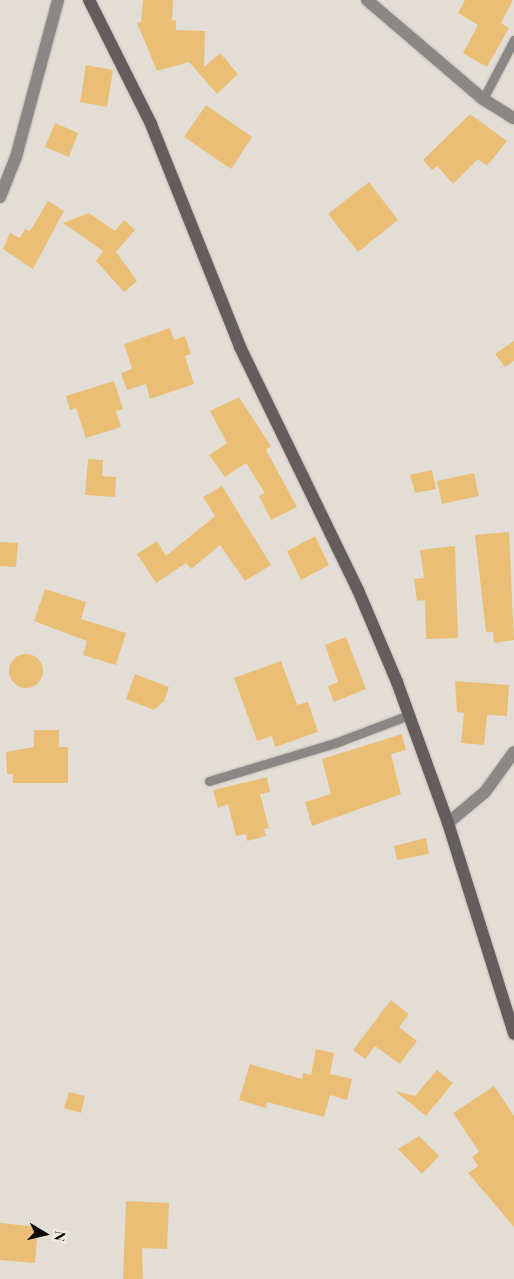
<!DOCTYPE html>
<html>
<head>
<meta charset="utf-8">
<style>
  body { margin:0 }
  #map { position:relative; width:514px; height:1279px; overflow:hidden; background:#e3ded5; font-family:"Playfair Display",serif }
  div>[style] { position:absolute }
  .building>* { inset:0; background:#ebbe76 }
  .round { border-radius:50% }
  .roads { filter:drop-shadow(0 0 1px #c1bcb4) drop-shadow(0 0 1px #c1bcb4) }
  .lane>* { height:9px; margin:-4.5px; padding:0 4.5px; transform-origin:4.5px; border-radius:4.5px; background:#8c8787 }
  .street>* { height:12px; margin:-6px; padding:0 6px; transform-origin:6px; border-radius:6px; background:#8c8787 }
  .secondary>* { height:12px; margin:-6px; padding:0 6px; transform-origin:6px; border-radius:6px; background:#645d5e }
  span { translate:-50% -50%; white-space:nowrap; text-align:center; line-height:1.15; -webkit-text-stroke:4px #f0ebe2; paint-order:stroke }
  .north { position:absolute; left:20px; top:1209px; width:50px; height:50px; -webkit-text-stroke:4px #f0ebe2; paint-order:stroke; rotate:99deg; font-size:14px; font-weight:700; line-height:20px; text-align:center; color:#0e0c09 }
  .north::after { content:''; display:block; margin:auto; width:18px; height:22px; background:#0e0c09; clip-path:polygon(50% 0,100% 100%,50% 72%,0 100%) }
</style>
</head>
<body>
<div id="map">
  <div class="building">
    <div style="clip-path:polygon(143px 0,173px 0,172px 21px,176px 20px,176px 30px,205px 31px,204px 67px,220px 53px,238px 74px,217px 94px,189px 62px,157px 71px,137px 23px,141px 22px)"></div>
    <div style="clip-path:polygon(465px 0,513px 0,501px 23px,509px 28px,487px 67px,463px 53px,478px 25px,458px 13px)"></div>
    <div style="clip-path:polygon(86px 65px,113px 70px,107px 107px,80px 102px)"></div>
    <div style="clip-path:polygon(206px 105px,252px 137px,231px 169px,184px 137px)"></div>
    <div style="clip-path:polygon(470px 114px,507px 141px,487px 166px,478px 159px,453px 184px,437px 166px,432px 170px,423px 160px)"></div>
    <div style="clip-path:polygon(55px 123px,78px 133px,69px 157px,45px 147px)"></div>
    <div style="clip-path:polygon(369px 182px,398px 220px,358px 252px,328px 214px)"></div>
    <div style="clip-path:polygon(48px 201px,64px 211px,33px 269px,3px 249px,10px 233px,20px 238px,25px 229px,30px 231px)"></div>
    <div style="clip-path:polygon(89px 213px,115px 231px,124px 220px,135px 230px,116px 252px,137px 281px,124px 292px,96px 261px,103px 251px,63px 223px)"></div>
    <div style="clip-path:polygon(170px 328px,174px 340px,185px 336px,191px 354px,185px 356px,194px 384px,150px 399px,146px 384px,127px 390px,121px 373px,132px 369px,124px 344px)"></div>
    <div style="clip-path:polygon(514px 341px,514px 361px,505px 367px,495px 354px)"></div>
    <div style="clip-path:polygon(114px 381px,123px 409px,116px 411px,121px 427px,86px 438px,76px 408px,70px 410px,66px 396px)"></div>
    <div style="clip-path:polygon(239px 397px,271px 446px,266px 450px,297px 507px,271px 520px,259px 496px,265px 493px,246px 463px,225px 477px,209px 455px,227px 443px,210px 411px)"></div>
    <div style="clip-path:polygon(88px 459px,103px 460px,102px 476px,116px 477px,115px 497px,85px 495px)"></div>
    <div style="clip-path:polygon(432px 470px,436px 489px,415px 493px,410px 475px)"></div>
    <div style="clip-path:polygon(474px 473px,479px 496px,442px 504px,437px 481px)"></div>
    <div style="clip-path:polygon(222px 486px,271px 565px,245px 581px,220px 545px,191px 569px,186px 563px,156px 583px,137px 554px,157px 541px,166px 556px,215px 516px,203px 497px)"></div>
    <div style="clip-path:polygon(509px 532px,514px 640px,494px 643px,493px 632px,486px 632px,475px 535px)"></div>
    <div style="clip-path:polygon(315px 536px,329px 565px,301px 580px,287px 551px)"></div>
    <div style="clip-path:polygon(0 542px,18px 543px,16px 567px,0 566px)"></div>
    <div style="clip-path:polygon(455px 546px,458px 638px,426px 639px,425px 600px,417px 601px,414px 579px,424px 578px,420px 550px)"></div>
    <div style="clip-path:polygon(45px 589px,86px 602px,81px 619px,126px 633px,116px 665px,83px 655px,87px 641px,34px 621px)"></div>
    <div style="clip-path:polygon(346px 637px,366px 689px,334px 702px,328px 686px,338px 682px,325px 645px)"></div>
    <div class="round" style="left:9px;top:654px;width:34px;height:34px"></div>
    <div style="clip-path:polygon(281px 661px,297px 705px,308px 702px,318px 732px,275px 747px,272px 736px,257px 741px,234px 678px)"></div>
    <div style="clip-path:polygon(135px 674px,169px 687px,164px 701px,154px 710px,126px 699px)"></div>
    <div style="clip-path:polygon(455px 681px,509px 685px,507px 716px,487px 715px,484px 745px,461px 743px,464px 713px,457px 712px)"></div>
    <div style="clip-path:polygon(34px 730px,59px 730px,59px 747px,68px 747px,68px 783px,13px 783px,13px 774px,7px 774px,6px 752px,34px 747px)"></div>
    <div style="clip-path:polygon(402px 734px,406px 750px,391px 754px,401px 794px,312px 826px,305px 802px,331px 794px,322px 759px)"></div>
    <div style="clip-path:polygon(267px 777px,270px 792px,260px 794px,269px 828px,264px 829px,266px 836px,247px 841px,246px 834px,236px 836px,228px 804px,218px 808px,213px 790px)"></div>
    <div style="clip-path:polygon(426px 838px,429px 854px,397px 860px,394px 846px)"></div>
    <div style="clip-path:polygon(391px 1000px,409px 1014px,399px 1027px,417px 1041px,400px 1064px,375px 1046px,365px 1059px,353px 1050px)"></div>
    <div style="clip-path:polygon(316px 1049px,334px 1053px,330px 1074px,352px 1079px,347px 1100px,330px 1095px,324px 1117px,267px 1102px,266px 1108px,239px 1100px,250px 1064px,302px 1079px,303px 1073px,311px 1075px)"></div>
    <div style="clip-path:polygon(437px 1070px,453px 1083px,426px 1116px,395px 1091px,415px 1096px)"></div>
    <div style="clip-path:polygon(494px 1086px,514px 1116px,514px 1227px,468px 1173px,478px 1166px,472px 1157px,479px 1152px,453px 1113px)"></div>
    <div style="clip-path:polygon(69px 1092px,85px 1096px,81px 1113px,64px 1108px)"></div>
    <div style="clip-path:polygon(419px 1136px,439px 1156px,422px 1174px,398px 1149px)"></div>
    <div style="clip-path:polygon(126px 1201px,169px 1203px,167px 1249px,142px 1248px,143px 1279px,123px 1279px)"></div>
    <div style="clip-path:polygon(0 1223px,38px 1227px,35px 1263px,0 1260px)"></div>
  </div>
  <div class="roads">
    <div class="lane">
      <div style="left:483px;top:99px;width:67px;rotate:-62.3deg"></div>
      <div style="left:209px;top:781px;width:132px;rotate:-16.8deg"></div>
      <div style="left:335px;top:743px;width:79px;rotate:-20.7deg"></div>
    </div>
    <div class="street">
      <div style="left:367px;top:0;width:153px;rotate:40.5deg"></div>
      <div style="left:483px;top:99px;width:36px;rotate:32deg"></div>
      <div style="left:0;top:197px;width:43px;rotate:-68.2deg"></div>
      <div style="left:16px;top:157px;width:163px;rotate:-75deg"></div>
      <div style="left:448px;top:823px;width:48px;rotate:-40deg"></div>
      <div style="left:485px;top:792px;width:49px;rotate:-54.1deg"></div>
    </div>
    <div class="secondary">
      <div style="left:89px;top:0;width:139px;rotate:63.4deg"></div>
      <div style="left:151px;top:124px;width:240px;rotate:68.2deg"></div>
      <div style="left:240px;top:347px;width:270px;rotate:64.1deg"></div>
      <div style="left:358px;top:590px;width:100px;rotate:67deg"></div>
      <div style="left:397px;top:682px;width:150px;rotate:70.1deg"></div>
      <div style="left:448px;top:823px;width:221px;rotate:72.6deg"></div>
    </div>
  </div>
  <div class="north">N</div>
</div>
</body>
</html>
